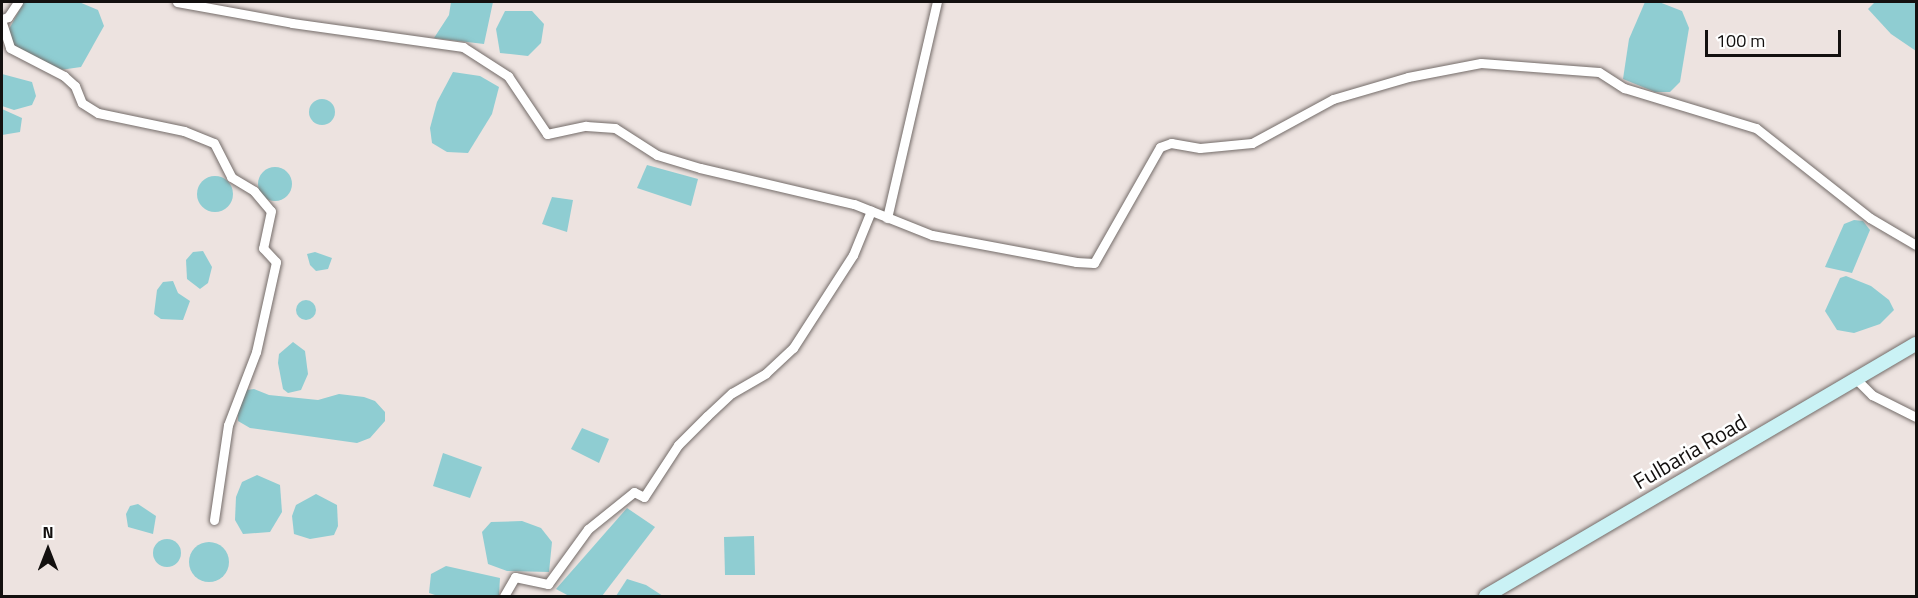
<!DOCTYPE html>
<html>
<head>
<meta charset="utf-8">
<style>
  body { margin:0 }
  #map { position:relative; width:1918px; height:598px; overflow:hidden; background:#ede3e0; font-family:"Titillium Web",sans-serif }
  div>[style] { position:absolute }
  .water>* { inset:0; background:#8fcdd2 }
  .round { border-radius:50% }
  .roads { filter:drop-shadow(0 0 2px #746c69) drop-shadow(0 0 2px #746c69) }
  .street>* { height:9px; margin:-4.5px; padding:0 4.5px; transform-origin:4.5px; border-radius:4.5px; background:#fff }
  .secondary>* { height:14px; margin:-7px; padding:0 7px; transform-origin:7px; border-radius:7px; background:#caf2f5 }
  span { translate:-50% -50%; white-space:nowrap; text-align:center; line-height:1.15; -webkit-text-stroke:5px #fff; paint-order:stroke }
  .street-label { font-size:22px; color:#13100f }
  .frame { position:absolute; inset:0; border:3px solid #13100f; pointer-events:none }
  .north { position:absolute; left:18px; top:520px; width:60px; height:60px; -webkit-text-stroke:4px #fff; paint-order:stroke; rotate:0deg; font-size:16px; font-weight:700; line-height:24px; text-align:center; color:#13100f }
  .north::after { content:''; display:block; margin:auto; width:21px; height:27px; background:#13100f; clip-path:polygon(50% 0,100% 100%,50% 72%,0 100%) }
  .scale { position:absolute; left:1705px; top:30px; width:136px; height:27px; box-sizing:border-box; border:3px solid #13100f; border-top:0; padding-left:8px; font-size:18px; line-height:21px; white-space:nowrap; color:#13100f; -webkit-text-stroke:4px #fff; paint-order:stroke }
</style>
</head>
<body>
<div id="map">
  <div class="water">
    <div style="clip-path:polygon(24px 2px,79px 2px,98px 10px,104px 26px,81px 67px,60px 70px,14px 46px,8px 31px)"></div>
    <div style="clip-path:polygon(451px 2px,493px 2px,484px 44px,434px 38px,449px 15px)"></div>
    <div style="clip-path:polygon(1645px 2px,1659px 2px,1682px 11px,1689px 28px,1680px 82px,1670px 92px,1655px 92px,1623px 79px,1629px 39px)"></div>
    <div style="clip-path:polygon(1875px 2px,1916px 2px,1916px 51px,1891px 34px,1868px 9px)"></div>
    <div style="clip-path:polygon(505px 11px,532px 11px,544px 24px,541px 43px,528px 56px,500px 53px,496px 29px)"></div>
    <div style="clip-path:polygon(453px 72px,480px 76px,499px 87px,492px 114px,468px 153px,447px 152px,432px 143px,430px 128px,437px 102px)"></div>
    <div style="clip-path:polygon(2px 74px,32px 82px,36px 96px,32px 105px,14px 110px,2px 106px)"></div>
    <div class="round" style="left:309px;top:99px;width:26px;height:26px"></div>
    <div style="clip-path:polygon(2px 109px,22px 118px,20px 132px,2px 135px)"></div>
    <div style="clip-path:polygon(647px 165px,698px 179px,691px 206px,637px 188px)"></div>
    <div class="round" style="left:258px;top:167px;width:34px;height:34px"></div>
    <div class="round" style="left:197px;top:176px;width:36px;height:36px"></div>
    <div style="clip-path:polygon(552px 197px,573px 200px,567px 232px,542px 224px)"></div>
    <div style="clip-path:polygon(1854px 220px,1863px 221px,1870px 230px,1852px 273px,1825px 267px,1844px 224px)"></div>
    <div style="clip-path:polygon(203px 251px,212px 267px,208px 283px,200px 289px,187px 279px,186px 260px,193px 252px)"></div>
    <div style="clip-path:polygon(315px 252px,332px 258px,328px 269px,316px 271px,310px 265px,307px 254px)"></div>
    <div style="clip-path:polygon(1846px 276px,1871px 286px,1889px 300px,1894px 310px,1880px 324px,1854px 333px,1837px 330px,1825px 311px,1840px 278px)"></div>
    <div style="clip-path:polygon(173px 281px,178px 293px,190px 301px,183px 320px,161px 319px,154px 314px,157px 290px,163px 282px)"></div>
    <div class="round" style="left:296px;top:300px;width:20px;height:20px"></div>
    <div style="clip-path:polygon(293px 342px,305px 351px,308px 374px,301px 390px,288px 393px,283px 389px,278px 363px,279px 354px)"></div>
    <div style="clip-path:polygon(254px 389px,269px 395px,318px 400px,339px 394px,364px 397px,375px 401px,385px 412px,385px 421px,370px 438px,357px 443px,250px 428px,238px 421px,238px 411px,241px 397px,247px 390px)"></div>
    <div style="clip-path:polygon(582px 428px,609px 439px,599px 463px,571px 449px)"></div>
    <div style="clip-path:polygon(443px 453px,482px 467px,470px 498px,433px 486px)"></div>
    <div style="clip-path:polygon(257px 475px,280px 485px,282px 512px,270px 532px,243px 534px,235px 520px,236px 497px,242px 482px)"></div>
    <div style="clip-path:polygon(316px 494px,337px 505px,338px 526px,334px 535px,310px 539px,294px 534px,292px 516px,296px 505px)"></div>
    <div style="clip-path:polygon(138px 504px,156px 516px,153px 534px,128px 527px,126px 514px,130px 506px)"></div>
    <div style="clip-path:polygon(627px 508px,655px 527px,602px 596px,569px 596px,556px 589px)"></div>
    <div style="clip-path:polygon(522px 521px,541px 528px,552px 542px,549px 572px,507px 571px,488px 564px,482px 532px,491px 522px)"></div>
    <div style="clip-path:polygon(754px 536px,755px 575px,725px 575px,724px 537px)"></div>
    <div class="round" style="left:153px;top:539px;width:28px;height:28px"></div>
    <div class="round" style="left:189px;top:542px;width:40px;height:40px"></div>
    <div style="clip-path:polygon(446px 566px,500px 578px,499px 595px,438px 596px,429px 593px,431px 574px)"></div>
    <div style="clip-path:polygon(627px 579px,646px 585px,663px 596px,616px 596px)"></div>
  </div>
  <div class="roads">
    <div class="street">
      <div style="left:177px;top:2px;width:117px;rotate:10.3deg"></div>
      <div style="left:292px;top:23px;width:173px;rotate:8deg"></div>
      <div style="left:463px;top:47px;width:54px;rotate:32.8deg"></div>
      <div style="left:508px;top:76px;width:70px;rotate:56.1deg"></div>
      <div style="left:547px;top:134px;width:40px;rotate:-12deg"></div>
      <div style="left:586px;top:126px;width:29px;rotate:4deg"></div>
      <div style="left:615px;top:128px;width:50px;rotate:32.7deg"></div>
      <div style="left:657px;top:155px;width:45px;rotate:16.8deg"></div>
      <div style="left:700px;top:168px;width:158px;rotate:13.2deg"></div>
      <div style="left:854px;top:204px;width:84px;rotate:21.7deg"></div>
      <div style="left:932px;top:235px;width:147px;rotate:10.6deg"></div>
      <div style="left:1076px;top:262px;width:18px;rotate:3deg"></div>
      <div style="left:1094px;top:263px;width:133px;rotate:-60.4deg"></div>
      <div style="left:1160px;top:147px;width:12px;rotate:-20deg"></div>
      <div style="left:1171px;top:143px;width:29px;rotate:10deg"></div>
      <div style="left:1200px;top:148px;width:52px;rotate:-5.5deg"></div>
      <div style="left:1252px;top:143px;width:92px;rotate:-28.5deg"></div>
      <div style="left:1333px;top:99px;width:78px;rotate:-16.3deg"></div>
      <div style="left:1408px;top:77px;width:74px;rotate:-10.9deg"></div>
      <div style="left:1481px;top:63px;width:118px;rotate:4.4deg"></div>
      <div style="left:1599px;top:72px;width:30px;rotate:33deg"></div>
      <div style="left:1624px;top:88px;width:138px;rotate:16.9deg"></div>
      <div style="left:1756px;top:128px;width:145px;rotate:38.3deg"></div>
      <div style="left:1870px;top:218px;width:53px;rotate:30.4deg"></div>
      <div style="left:2px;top:19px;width:6px;rotate:-18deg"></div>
      <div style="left:8px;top:17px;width:18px;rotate:-56deg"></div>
      <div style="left:2px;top:23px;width:26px;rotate:72deg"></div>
      <div style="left:10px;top:48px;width:61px;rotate:27.4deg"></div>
      <div style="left:64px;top:76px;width:15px;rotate:42deg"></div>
      <div style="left:75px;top:86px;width:18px;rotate:68deg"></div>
      <div style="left:82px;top:103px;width:19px;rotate:32deg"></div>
      <div style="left:98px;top:113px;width:88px;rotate:11.8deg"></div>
      <div style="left:184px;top:131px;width:32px;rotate:22deg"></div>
      <div style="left:214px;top:143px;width:38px;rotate:63deg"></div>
      <div style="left:231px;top:177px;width:27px;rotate:31deg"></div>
      <div style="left:254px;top:191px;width:26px;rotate:50deg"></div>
      <div style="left:271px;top:211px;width:38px;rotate:102deg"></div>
      <div style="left:263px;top:248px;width:19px;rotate:47deg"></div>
      <div style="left:276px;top:262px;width:92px;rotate:102.5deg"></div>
      <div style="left:256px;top:352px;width:78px;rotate:111deg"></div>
      <div style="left:228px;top:425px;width:96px;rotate:98.4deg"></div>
      <div style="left:887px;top:218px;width:222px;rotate:-77deg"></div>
      <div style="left:1856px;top:379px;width:23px;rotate:45deg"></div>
      <div style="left:1872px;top:395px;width:49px;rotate:26.6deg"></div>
      <div style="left:504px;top:596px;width:22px;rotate:-60deg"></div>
      <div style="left:515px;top:577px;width:34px;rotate:12deg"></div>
      <div style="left:548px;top:584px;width:68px;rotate:-54deg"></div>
      <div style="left:588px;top:529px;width:59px;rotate:-38.8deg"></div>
      <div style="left:634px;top:492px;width:11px;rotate:27deg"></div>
      <div style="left:644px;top:497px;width:62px;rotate:-56.8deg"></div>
      <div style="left:678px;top:445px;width:41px;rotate:-45deg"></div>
      <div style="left:707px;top:416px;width:34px;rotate:-43deg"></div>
      <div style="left:732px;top:393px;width:39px;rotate:-30deg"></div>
      <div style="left:766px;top:373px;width:37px;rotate:-43deg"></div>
      <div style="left:793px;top:348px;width:111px;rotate:-57.2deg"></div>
      <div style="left:853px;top:255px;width:48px;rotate:-67.8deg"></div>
    </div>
    <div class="secondary">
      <div style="left:1486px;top:596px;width:498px;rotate:-30.4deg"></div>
    </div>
  </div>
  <div class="street-label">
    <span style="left:1690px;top:452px;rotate:-30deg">Fulbaria Road</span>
  </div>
  <div class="frame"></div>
  <div class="north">N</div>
  <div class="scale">100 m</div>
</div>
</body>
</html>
